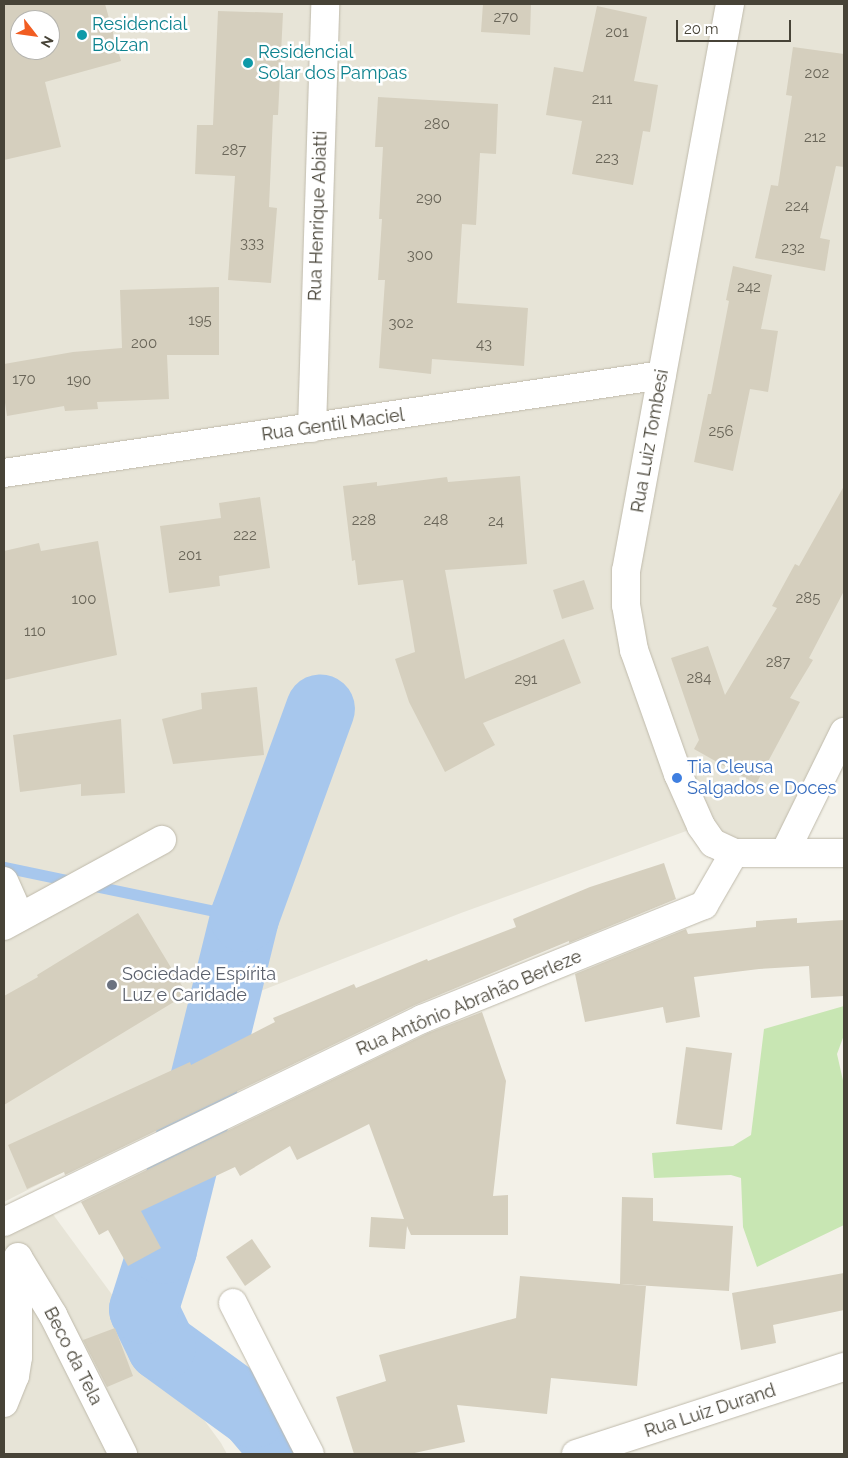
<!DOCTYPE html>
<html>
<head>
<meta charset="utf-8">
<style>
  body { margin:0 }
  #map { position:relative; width:848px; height:1458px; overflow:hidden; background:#f3f1e8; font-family:Raleway,sans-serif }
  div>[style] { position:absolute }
  .residential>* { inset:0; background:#e7e4d7 }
  .green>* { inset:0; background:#c8e6b3 }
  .stream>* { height:11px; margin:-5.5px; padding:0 5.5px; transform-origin:5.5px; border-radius:5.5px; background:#a7c7ed }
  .river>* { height:69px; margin:-34.5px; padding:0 34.5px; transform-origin:34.5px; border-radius:34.5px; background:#a7c7ed }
  .building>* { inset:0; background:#d5cfbe }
  .roads { filter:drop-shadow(0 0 1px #bfbaab) drop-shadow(0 0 1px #bfbaab) }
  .minor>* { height:28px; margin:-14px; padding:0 14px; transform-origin:14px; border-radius:14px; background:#fff }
  .dots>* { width:14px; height:14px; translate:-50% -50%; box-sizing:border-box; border:2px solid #fff; border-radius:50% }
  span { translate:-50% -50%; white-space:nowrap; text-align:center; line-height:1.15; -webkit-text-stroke:5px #fff; paint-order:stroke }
  .number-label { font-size:15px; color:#6a6659 }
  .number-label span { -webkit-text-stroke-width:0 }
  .culture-label { font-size:18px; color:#0d838f }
  .left { translate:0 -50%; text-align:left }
  .street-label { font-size:18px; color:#474337 }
  .shop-label { font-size:18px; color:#366cbe }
  .worship-label { font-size:18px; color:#5b616d }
  .frame { position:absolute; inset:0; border:5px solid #474337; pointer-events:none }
  .north { position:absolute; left:10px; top:10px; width:50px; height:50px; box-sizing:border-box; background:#fff; border:1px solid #b5b4af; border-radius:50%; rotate:120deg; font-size:14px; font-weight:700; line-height:20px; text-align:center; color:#474337 }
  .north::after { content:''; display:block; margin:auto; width:18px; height:22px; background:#f15d22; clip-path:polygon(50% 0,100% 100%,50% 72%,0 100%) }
  .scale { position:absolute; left:676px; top:20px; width:115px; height:22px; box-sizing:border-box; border:2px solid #474337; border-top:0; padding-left:6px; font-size:15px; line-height:18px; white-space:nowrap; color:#474337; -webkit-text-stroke:4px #fff; paint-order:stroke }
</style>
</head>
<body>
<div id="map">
  <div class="residential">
    <div style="clip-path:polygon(evenodd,4px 4px,844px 4px,844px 732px,785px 852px,734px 853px,700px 826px,461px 913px,201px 1014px,169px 1118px,4px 1202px,4px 4px,20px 20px,50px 20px,50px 50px,20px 50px,20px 20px)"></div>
    <div style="clip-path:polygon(41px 1198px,221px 1443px,227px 1454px,4px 1454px,4px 1218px)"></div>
  </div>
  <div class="green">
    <div style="clip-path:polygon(844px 1006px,844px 1035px,837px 1054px,844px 1085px,844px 1225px,757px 1267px,743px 1227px,741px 1178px,731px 1175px,654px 1178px,652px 1153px,733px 1146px,751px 1135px,764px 1029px)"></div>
  </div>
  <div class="stream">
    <div style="left:4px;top:867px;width:245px;rotate:11.8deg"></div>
  </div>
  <div class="river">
    <div style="left:285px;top:1454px;width:9px;rotate:-117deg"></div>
    <div style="left:281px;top:1446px;width:43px;rotate:-130.3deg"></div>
    <div style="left:253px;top:1413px;width:114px;rotate:-143.9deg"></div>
    <div style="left:161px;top:1346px;width:41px;rotate:-115.9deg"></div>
    <div style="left:143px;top:1309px;width:63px;rotate:-72.4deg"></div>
    <div style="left:162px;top:1249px;width:342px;rotate:-76.1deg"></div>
    <div style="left:244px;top:917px;width:222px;rotate:-70deg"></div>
  </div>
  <div class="building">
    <div style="clip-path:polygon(evenodd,4px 4px,105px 4px,121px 61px,45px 82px,61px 147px,4px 160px,4px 4px,20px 20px,50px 20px,50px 50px,20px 50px,20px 20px)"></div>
    <div style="clip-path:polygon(483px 4px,531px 4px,530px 35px,481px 32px)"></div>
    <div style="clip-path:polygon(597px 6px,647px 17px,634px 81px,658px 85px,650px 132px,643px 131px,633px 185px,572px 174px,582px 121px,546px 115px,554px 67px,583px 72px)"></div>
    <div style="clip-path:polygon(218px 11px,283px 13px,278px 115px,273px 115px,269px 207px,277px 208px,271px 283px,228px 280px,235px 176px,195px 174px,197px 125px,213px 125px)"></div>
    <div style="clip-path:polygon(793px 47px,844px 54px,844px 167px,836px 166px,820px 238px,830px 240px,825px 271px,755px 258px,771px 185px,778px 186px,792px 96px,786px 95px)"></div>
    <div style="clip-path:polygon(378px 97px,498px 104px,496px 154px,480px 153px,476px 225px,462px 224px,457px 303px,528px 308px,524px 366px,432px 359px,431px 374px,379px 368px,385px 280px,378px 280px,382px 219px,379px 219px,383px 147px,375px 147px)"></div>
    <div style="clip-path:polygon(733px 266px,772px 275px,761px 329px,778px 331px,768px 392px,750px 389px,733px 471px,694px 462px,708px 394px,711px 394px,729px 301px,726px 300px)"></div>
    <div style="clip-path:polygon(219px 287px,219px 355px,167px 355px,169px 399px,97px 402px,98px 409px,65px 411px,64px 406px,7px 416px,4px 396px,4px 364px,73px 352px,122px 348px,120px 290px)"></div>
    <div style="clip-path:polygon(520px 476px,527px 564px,445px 570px,465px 679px,564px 639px,581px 683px,483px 723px,495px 745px,445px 772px,409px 702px,395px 659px,415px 652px,403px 580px,358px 585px,355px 560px,352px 561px,343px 486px,377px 482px,377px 486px,447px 477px,448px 482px)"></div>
    <div style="clip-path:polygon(844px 486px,844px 591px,809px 658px,813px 660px,790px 698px,800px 702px,756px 784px,694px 749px,699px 740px,671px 658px,708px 646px,725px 695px,777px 608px,772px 606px,795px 564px,799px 566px)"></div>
    <div style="clip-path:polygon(260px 497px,270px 568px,219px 576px,220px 586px,169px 593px,160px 526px,221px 518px,219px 503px)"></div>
    <div style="clip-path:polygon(98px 541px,117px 655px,4px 680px,4px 551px,39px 543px,41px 551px)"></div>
    <div style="clip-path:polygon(584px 580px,594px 609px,562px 619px,553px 590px)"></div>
    <div style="clip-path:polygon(257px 687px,264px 755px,173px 764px,162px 719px,202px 709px,201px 693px)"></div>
    <div style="clip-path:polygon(121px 719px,125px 793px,81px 796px,81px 784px,20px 792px,13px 735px)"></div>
    <div style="clip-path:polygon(664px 863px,676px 899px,569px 943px,569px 941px,415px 1005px,65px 1175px,64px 1172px,27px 1189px,8px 1145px,190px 1062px,191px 1065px,275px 1022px,273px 1018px,354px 984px,356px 988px,427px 959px,428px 961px,516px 927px,513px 919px,590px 887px)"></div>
    <div style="clip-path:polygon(138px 913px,187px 994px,4px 1105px,4px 996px,38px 977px,37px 975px)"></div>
    <div style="clip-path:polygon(797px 918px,797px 923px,844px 920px,844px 996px,811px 998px,809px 966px,759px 969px,694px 977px,700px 1017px,666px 1023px,663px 1007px,585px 1022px,575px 974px,686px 929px,688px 934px,756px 927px,756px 921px)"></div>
    <div style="clip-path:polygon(482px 1012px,506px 1081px,493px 1196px,508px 1195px,508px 1235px,411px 1235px,407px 1226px,405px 1249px,369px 1247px,371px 1217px,404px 1219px,369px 1124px,297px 1160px,290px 1146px,240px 1176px,235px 1167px,141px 1211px,161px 1248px,128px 1266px,108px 1230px,99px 1235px,81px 1202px,428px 1033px)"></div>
    <div style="clip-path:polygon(686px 1047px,732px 1053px,722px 1130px,676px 1124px)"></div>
    <div style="clip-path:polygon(622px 1197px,653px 1198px,653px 1221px,733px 1226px,729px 1291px,620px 1284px)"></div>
    <div style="clip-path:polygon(252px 1239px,271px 1267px,245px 1286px,226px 1257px)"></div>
    <div style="clip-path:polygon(844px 1273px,844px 1310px,773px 1325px,776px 1343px,741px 1350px,732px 1293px)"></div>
    <div style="clip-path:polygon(520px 1276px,646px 1286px,637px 1386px,551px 1378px,547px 1414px,457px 1405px,465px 1442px,410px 1454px,354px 1454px,336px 1397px,386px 1381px,379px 1355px,516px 1318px)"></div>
    <div style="clip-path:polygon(115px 1328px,133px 1376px,107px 1387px,83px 1340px)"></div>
  </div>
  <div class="roads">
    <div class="minor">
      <div style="left:730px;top:4px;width:576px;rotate:100.39deg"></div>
      <div style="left:626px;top:571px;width:34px;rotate:90deg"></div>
      <div style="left:626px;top:605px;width:46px;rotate:79.9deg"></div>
      <div style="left:634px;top:650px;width:132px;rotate:70.5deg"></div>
      <div style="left:678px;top:774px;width:57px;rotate:66.1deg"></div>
      <div style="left:701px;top:826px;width:21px;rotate:55deg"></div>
      <div style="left:713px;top:843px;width:23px;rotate:25deg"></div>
      <div style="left:734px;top:853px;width:110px"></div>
      <div style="left:312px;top:428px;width:424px;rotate:-88.2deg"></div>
      <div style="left:4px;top:473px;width:665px;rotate:-8.47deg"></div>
      <div style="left:785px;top:852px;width:134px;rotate:-63.8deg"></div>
      <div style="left:4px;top:881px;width:39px;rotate:66deg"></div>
      <div style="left:4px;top:926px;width:180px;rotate:-28.6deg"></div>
      <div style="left:4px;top:1222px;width:465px;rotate:-25.9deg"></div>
      <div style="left:422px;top:1019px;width:304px;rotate:-22deg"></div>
      <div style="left:704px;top:905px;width:60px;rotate:-60deg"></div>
      <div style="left:19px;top:1259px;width:66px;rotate:58.7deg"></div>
      <div style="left:53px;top:1315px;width:156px;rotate:63.3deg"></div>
      <div style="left:233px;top:1303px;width:169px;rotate:63deg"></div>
      <div style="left:4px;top:1403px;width:29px;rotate:-68deg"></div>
      <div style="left:15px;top:1376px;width:19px;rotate:-81deg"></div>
      <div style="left:18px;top:1357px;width:100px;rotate:-90deg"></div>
      <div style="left:576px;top:1454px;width:282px;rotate:-18deg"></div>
    </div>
  </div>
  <div class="dots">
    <div style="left:82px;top:35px;background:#0f9aa8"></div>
    <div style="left:248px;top:63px;background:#0f9aa8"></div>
    <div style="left:677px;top:778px;background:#3f7fe0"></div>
    <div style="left:112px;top:985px;background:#6b7280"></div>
  </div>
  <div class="number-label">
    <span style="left:506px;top:18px">270</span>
    <span style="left:617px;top:33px">201</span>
    <span style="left:817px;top:74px">202</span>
    <span style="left:602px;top:100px">211</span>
    <span style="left:437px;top:125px">280</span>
    <span style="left:815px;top:138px">212</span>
    <span style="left:234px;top:151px">287</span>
    <span style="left:607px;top:159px">223</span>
    <span style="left:429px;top:199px">290</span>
    <span style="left:797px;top:207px">224</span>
    <span style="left:252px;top:244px">333</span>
    <span style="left:793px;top:249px">232</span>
    <span style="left:420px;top:256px">300</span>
    <span style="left:749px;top:288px">242</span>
    <span style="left:200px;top:321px">195</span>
    <span style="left:401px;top:324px">302</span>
    <span style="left:144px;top:344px">200</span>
    <span style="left:484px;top:345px">43</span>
    <span style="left:24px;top:380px">170</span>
    <span style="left:79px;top:381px">190</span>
    <span style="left:721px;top:432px">256</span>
    <span style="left:364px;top:521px">228</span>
    <span style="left:436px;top:521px">248</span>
    <span style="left:496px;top:522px">24</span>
    <span style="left:245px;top:536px">222</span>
    <span style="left:190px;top:556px">201</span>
    <span style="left:808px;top:599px">285</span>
    <span style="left:84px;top:600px">100</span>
    <span style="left:35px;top:632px">110</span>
    <span style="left:778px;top:663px">287</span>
    <span style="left:699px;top:679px">284</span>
    <span style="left:526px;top:680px">291</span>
  </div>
  <div class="culture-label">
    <span class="left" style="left:92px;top:35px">Residencial<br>Bolzan</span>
    <span class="left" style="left:258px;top:63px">Residencial<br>Solar dos Pampas</span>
  </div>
  <div class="street-label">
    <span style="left:318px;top:216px;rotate:-88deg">Rua Henrique Abiatti</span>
    <span style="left:333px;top:425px;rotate:-8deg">Rua Gentil Maciel</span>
    <span style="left:650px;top:441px;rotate:-80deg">Rua Luiz Tombesi</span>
    <span style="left:469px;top:1003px;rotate:-23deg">Rua Antônio Abrahão Berleze</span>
    <span style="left:73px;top:1356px;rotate:63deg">Beco da Tela</span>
    <span style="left:710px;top:1411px;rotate:-18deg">Rua Luiz Durand</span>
  </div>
  <div class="shop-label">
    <span class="left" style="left:687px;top:778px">Tia Cleusa<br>Salgados e Doces</span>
  </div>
  <div class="worship-label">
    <span class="left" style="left:122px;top:985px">Sociedade Espírita<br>Luz e Caridade</span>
  </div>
  <div class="frame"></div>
  <div class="north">N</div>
  <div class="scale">20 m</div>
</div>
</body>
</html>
